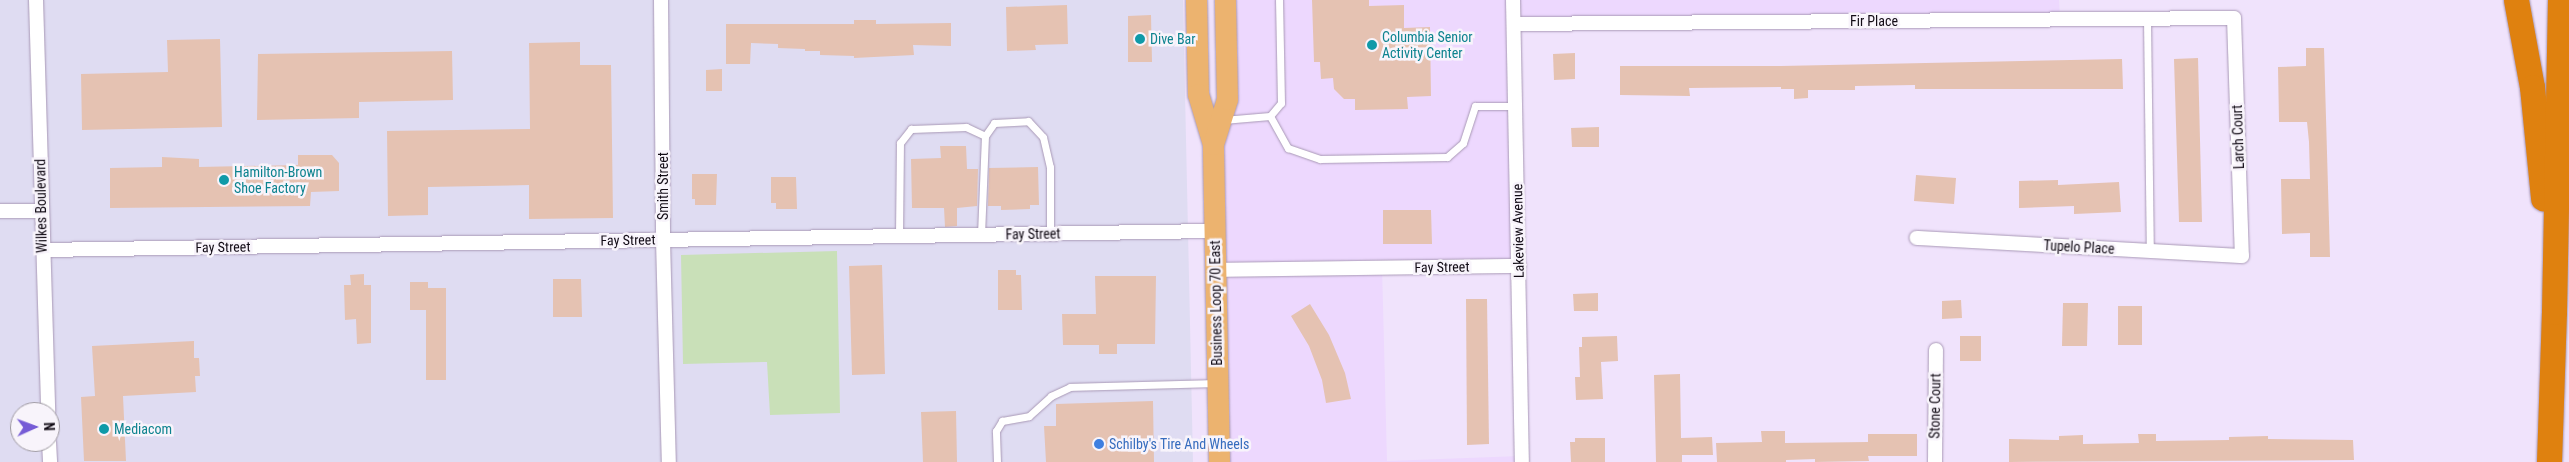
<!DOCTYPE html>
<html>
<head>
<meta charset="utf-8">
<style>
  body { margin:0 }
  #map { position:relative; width:2569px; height:462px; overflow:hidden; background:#f0e3fc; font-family:"Roboto Condensed",sans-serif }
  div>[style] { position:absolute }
  .built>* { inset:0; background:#edd8fe }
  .industrial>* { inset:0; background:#dfdcf2 }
  .green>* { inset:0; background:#c9e0b8 }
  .building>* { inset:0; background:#e5c2b2 }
  .roads { filter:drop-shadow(0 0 1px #a999b6) drop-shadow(0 0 1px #a999b6) }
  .lane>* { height:7px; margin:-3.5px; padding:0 3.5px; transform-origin:3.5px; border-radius:3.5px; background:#fff }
  .street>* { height:14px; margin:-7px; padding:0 7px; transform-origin:7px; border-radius:7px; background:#fff }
  .primary>* { height:21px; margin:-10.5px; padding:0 10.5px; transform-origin:10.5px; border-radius:10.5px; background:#ecb36f }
  .highway>* { height:25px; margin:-12.5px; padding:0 12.5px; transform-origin:12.5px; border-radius:12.5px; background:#df810f }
  .dots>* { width:14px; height:14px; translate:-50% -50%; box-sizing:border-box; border:2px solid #f8f4fb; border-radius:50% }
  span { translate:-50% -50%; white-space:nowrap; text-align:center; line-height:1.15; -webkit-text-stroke:5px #f8f4fb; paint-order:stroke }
  .street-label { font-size:14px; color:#120c16 }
  .culture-label { font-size:14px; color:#0d838f }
  .left { translate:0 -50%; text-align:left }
  .shop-label { font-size:14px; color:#366cbe }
  .north { position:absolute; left:10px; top:402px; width:50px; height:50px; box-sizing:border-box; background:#f8f4fb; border:1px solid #9c979f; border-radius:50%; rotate:88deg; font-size:14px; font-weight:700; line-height:20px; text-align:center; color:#120c16 }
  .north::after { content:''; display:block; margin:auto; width:18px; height:22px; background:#765cd6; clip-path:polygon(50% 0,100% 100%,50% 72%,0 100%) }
</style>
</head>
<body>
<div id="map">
  <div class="built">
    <div style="clip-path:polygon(1215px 0,2059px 0,2060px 18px,1513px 23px,1517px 263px,1382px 266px,1387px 461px,1520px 456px,1520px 462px,1223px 462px)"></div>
  </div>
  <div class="industrial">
    <div style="clip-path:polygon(evenodd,0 0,1183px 0,1193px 462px,0 462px,0 0,20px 412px,50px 412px,50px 442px,20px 442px,20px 412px)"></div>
  </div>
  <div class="green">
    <div style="clip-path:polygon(837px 251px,840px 413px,770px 415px,767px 362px,683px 364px,681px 255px)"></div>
  </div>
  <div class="building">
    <div style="clip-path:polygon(1312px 0,1369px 0,1369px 6px,1404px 5px,1404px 28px,1430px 27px,1431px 96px,1407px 97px,1408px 109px,1355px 110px,1355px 99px,1344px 99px,1334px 89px,1333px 78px,1321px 79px,1320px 62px,1314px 62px)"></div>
    <div style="clip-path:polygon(1067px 5px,1068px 44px,1035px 45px,1036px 50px,1007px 51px,1006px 7px)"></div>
    <div style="clip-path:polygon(1151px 15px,1152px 62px,1128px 62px,1128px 16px)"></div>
    <div style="clip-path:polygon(854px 20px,876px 20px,876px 24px,951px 23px,951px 46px,913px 45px,914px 55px,854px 58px,854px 56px,820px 55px,820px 51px,805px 51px,805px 49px,778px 48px,778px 44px,751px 43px,750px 64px,726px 64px,726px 24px,854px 24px)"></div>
    <div style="clip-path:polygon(220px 39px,222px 127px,82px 130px,81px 74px,168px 72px,167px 40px)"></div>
    <div style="clip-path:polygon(580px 42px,580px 65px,611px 65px,613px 218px,529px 219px,529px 185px,428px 187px,428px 215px,388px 216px,387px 131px,530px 129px,529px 43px)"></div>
    <div style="clip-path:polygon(2306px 48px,2324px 48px,2330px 257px,2310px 257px,2310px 233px,2282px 234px,2281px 179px,2310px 179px,2309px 142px,2307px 122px,2279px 122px,2278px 67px,2306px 66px)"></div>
    <div style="clip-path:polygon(452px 51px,453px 100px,359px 102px,359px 118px,257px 120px,258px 54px)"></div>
    <div style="clip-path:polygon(1575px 53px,1575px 79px,1554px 80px,1553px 54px)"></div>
    <div style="clip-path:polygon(2198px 58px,2202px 222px,2179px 222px,2174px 59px)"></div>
    <div style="clip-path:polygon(2122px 59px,2123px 89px,1915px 89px,1915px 85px,1855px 86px,1855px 90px,1808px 90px,1808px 98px,1794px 99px,1794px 89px,1781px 89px,1781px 87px,1689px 88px,1690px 96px,1620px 95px,1620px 66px,1781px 66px)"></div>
    <div style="clip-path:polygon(722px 69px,722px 91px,706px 91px,706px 70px)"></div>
    <div style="clip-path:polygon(1599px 127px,1599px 147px,1572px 147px,1571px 128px)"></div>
    <div style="clip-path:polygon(940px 146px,966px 146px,967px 169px,978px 169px,977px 206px,957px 208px,957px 226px,945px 227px,944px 208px,912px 208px,911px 159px,941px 158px)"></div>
    <div style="clip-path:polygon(298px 155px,332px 155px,339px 163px,339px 191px,311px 192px,310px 206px,110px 208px,110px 168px,162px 167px,162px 157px,199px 159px,199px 167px,298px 165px)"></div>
    <div style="clip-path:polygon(1038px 167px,1039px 205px,1030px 205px,1030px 209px,1001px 210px,1001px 206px,988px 206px,989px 168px)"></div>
    <div style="clip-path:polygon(692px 174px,717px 174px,716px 205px,695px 205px,695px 199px,692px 199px)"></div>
    <div style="clip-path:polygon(1916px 175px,1956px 178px,1954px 204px,1914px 201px)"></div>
    <div style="clip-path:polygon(771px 177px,796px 177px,797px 209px,776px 209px,776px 203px,771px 203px)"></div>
    <div style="clip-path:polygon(2058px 180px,2058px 185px,2119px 182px,2121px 212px,2074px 214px,2074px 206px,2019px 208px,2019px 181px)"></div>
    <div style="clip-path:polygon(1383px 210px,1431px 210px,1432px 244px,1383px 244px)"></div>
    <div style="clip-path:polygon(882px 265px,885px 374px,852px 375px,849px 266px)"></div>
    <div style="clip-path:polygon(998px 270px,1016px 270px,1016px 275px,1021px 275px,1022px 310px,998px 310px)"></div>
    <div style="clip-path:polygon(364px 274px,364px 285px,371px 285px,371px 343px,357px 344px,356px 319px,345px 320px,344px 285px,351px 285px,350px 275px)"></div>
    <div style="clip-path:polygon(1095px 276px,1156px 276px,1155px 344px,1117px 344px,1117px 354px,1099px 354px,1099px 345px,1063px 345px,1062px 314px,1096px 314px)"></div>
    <div style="clip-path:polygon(553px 279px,581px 279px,582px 317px,553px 317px)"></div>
    <div style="clip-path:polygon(410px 282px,428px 282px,428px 288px,446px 288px,446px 380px,426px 380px,426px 310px,410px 310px)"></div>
    <div style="clip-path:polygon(1598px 293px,1598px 311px,1574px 311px,1573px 294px)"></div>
    <div style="clip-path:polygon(1466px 299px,1487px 299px,1489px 444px,1467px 445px)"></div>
    <div style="clip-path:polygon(1961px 300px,1962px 318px,1942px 319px,1942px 301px)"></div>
    <div style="clip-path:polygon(2063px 303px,2088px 303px,2087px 346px,2062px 346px)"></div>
    <div style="clip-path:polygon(1310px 304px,1329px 335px,1345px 373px,1351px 399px,1326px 403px,1322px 380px,1309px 346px,1291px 316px)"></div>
    <div style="clip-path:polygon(2118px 306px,2142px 306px,2142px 345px,2118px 345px)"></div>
    <div style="clip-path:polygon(1617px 336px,1618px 361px,1601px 362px,1603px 399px,1576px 400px,1575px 377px,1580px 377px,1579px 347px,1582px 347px,1582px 337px)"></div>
    <div style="clip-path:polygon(1960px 336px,1981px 336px,1981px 361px,1960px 361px)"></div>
    <div style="clip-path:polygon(194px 341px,194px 358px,199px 358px,200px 376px,195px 376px,196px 392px,123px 396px,126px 461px,84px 461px,81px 397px,95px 396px,92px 346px)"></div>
    <div style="clip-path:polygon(1680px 374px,1681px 438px,1712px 437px,1713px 455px,1682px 455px,1682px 462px,1656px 462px,1654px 375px)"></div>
    <div style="clip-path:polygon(1153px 401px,1154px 462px,1046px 462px,1044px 426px,1056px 426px,1056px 404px)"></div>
    <div style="clip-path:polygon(956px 411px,957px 462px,923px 462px,921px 412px)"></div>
    <div style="clip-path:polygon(1761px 431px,1785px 431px,1785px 443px,1868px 442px,1868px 434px,1917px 434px,1917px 456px,1868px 456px,1869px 461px,1815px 462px,1815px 459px,1786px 460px,1786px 462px,1717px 462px,1716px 443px,1762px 442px)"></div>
    <div style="clip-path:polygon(2138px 434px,2156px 434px,2156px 441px,2229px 440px,2229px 437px,2268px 436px,2268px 439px,2353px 440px,2354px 460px,2009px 462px,2009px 439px,2059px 440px,2059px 436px,2083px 435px,2083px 444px,2139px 443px)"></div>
    <div style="clip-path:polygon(1575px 438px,1605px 438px,1605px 462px,1571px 462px,1570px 442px,1575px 442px)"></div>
  </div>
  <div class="roads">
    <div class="lane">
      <div style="left:2147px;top:18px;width:233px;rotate:89.3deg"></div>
      <div style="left:1270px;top:116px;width:37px;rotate:61deg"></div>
      <div style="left:1288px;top:148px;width:34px;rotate:19deg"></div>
      <div style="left:1320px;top:159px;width:127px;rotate:-0.9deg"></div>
      <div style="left:1447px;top:157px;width:21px;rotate:-41deg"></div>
      <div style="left:1463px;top:143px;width:39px;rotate:-72deg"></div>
      <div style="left:1475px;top:106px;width:40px"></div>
      <div style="left:1223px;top:120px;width:47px;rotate:-4.9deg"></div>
      <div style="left:1270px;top:116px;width:17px;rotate:-50deg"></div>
      <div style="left:1281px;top:103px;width:103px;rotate:-91.1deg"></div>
      <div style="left:981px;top:235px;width:99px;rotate:-87.7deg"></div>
      <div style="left:985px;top:136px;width:16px;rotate:-55deg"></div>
      <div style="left:994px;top:123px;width:34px;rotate:-3deg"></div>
      <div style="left:1028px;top:121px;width:22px;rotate:47deg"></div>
      <div style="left:1043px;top:137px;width:31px;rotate:77deg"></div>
      <div style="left:1050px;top:167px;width:67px;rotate:90deg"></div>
      <div style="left:899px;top:236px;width:93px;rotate:-89.4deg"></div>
      <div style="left:900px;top:143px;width:18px;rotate:-52deg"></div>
      <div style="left:911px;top:129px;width:55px;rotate:-2.1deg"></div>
      <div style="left:966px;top:127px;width:21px;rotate:25deg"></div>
      <div style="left:997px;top:462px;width:31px;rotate:-92deg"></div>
      <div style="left:996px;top:431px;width:12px;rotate:-59deg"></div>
      <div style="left:1002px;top:421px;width:27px;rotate:-10deg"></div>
      <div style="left:1029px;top:416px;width:30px;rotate:-42deg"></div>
      <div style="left:1051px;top:396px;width:21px;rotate:-25deg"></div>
      <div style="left:1070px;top:387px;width:144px;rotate:-1.6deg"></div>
    </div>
    <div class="street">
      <div style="left:36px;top:0;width:412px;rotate:88.3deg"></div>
      <div style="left:661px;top:0;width:240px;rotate:89.5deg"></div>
      <div style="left:663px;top:240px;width:222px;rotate:88.5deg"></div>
      <div style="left:1513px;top:0;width:462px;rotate:88.9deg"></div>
      <div style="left:1514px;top:24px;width:720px;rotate:-0.48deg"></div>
      <div style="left:2234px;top:18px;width:238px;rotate:88.1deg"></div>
      <div style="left:2242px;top:256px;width:326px;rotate:-176.8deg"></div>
      <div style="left:0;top:211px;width:42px"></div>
      <div style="left:42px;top:250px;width:1173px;rotate:-0.93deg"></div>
      <div style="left:1215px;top:270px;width:304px;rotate:-0.8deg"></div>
      <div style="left:49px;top:442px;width:20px;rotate:87deg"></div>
      <div style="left:1935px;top:462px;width:112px;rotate:-89.5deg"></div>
    </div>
    <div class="primary">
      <div style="left:1196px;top:0;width:94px;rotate:88.8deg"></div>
      <div style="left:1198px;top:94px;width:52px;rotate:73.3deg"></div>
      <div style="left:1219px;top:462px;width:318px;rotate:-91.1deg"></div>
      <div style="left:1213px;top:144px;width:47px;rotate:-72.7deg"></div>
      <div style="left:1227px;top:99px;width:99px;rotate:-91.2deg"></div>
    </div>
    <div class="highway">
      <div style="left:2516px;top:0;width:88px;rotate:79.6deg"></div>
      <div style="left:2532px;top:87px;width:112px;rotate:84.3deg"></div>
      <div style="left:2549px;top:462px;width:150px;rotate:-88.1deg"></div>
      <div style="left:2554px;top:312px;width:312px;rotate:-88.9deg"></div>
    </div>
  </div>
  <div class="dots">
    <div style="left:1140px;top:39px;background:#0f9aa8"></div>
    <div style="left:1372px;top:45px;background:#0f9aa8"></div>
    <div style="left:224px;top:180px;background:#0f9aa8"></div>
    <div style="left:104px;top:429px;background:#0f9aa8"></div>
    <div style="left:1099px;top:444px;background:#3f7fe0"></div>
  </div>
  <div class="street-label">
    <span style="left:1874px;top:21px">Fir Place</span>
    <span style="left:2238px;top:137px;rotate:-92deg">Larch Court</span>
    <span style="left:663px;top:186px;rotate:-90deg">Smith Street</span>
    <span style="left:41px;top:206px;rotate:-91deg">Wilkes Boulevard</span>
    <span style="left:1518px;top:231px;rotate:-91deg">Lakeview Avenue</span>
    <span style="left:1033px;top:234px;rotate:-1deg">Fay Street</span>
    <span style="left:628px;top:240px;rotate:-1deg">Fay Street</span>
    <span style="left:223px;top:247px;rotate:-1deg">Fay Street</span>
    <span style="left:2079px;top:247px;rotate:3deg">Tupelo Place</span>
    <span style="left:1442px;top:267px;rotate:-1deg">Fay Street</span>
    <span style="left:1216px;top:303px;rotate:-91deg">Business Loop 70 East</span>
    <span style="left:1935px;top:406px;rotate:-89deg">Stone Court</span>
  </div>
  <div class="culture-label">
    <span class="left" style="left:1382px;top:45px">Columbia Senior<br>Activity Center</span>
    <span class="left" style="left:1150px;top:39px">Dive Bar</span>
    <span class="left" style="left:234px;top:180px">Hamilton-Brown<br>Shoe Factory</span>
    <span class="left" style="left:114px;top:429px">Mediacom</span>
  </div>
  <div class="shop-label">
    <span class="left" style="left:1109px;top:444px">Schilby's Tire And Wheels</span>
  </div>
  <div class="north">N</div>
</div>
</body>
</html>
